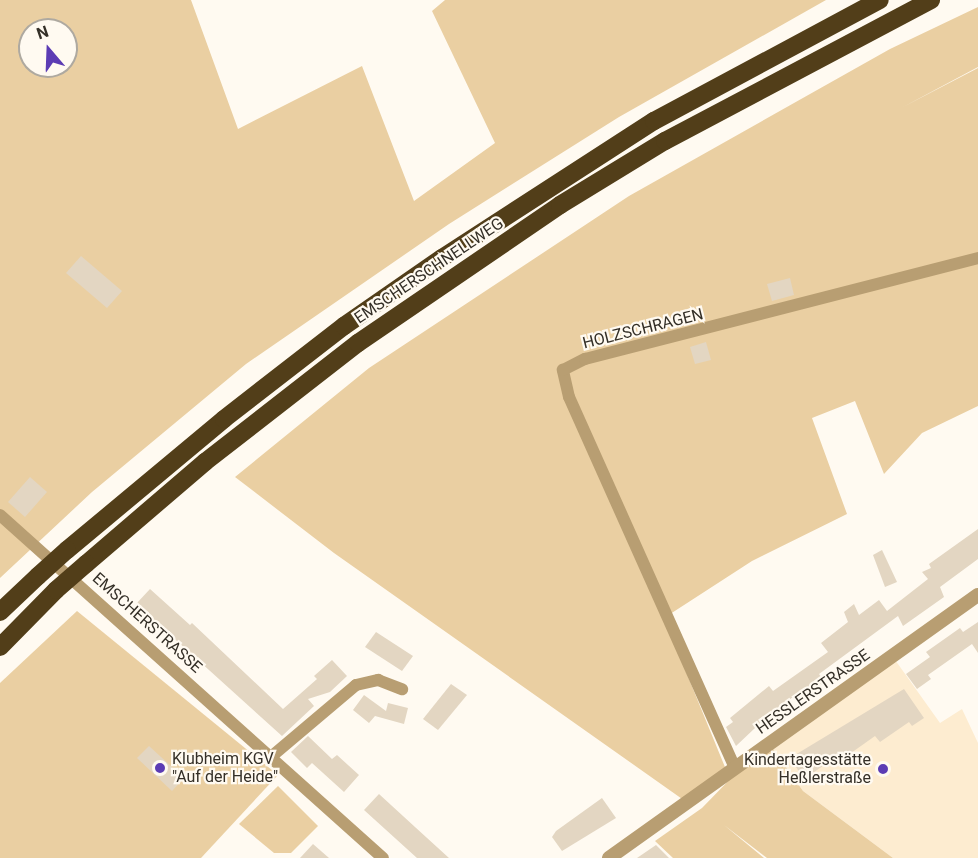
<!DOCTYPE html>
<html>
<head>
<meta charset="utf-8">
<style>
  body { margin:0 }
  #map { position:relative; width:978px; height:858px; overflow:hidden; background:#fffaf1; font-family:Roboto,sans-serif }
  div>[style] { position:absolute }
  .built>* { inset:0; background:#fdecd0 }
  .green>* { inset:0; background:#eacfa2 }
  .building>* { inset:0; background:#e3d6c2 }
  .minor>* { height:12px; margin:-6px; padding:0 6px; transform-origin:6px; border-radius:6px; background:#b89e72 }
  .tertiary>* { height:14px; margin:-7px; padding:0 7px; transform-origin:7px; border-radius:7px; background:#b89e72 }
  .motorway>* { height:18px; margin:-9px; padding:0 9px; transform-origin:9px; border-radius:9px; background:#523e19 }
  .motorway-bridge>* { height:18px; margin:-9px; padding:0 9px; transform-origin:9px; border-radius:9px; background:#523e19 }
  .dots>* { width:16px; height:16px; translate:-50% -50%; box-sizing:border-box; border:3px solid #fffaf1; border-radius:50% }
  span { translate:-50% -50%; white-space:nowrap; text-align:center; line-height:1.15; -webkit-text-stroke:4.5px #fffaf1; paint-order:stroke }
  .street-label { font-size:16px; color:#342f27 }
  .poi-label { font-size:16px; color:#342f27 }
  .left { translate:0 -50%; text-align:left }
  .right { translate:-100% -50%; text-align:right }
  .north { position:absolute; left:18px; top:18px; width:60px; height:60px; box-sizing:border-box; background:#fffaf1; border:2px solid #aea9a0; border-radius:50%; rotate:341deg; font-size:16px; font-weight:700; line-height:24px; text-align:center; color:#342f27 }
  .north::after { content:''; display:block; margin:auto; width:21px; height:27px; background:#5c3cb4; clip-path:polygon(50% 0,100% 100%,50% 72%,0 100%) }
</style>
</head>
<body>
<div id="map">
  <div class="built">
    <div style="clip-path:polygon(893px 657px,940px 723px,962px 709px,978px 743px,978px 858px,893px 858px,803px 791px,771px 746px)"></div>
  </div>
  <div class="green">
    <div style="clip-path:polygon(evenodd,0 0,191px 0,238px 129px,362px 66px,414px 201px,495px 143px,432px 11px,445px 0,826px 0,619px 117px,449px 224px,246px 364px,92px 492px,0 578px,0 0,30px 30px,66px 30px,66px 66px,30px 66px,30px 30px)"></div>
    <div style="clip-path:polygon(978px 7px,978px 67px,903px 107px,978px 68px,978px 406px,922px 433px,884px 474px,855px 401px,812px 418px,847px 514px,752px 561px,664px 618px,727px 772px,685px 801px,334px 553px,235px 477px,369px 368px,629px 196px,890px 49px)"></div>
    <div style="clip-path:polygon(77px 611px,278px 775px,201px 858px,0 858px,0 683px)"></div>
    <div style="clip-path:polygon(771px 746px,803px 791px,893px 858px,767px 858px,724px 825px,764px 858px,673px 858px,655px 841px,702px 808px,738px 771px)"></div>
    <div style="clip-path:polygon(278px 786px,318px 826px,291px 853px,274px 853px,239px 824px)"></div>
  </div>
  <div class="building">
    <div style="clip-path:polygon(81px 256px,122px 291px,107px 308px,66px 273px)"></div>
    <div style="clip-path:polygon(790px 278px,794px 295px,772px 301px,767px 284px)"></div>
    <div style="clip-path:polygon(706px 342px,711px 360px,695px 364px,690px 347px)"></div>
    <div style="clip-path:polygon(30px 477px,47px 492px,25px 517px,8px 502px)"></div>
    <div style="clip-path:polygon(978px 529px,978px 559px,940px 587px,944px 597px,903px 626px,898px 616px,819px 674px,825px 682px,796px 702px,793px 697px,772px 712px,736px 746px,726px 727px,733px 722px,730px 718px,769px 686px,773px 691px,828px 652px,821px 643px,848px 622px,844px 612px,854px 604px,859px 615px,879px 600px,887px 611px,928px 579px,922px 572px,931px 568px,929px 564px)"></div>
    <div style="clip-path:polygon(882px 550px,897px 582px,885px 587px,873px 555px)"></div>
    <div style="clip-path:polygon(150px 589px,190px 625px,192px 623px,283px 709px,317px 679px,314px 676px,332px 660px,347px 676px,330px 692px,308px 699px,314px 706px,282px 736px,136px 604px)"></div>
    <div style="clip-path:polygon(978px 622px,978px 653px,972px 644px,928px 675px,931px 679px,917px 689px,906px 674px,930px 657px,926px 652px,960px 628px,963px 632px)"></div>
    <div style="clip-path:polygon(376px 632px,413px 656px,402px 671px,365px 647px)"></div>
    <div style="clip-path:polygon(451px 684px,467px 695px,438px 730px,423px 719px)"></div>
    <div style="clip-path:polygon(904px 689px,924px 718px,912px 726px,909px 722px,880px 742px,875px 736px,844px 758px,840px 754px,804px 779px,790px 758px)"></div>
    <div style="clip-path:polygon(364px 695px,386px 711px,388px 703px,408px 708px,404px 724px,375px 716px,369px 723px,353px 710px)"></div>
    <div style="clip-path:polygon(308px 736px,332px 759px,337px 755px,359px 775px,344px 792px,312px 763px,307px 768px,291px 752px)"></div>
    <div style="clip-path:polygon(149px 746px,184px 778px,172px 791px,137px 758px)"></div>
    <div style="clip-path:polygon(379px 794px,415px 827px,449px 858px,417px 858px,364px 810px)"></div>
    <div style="clip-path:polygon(602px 798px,616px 818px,562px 851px,552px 837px,556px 831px)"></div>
    <div style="clip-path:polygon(313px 844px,329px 858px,300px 858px)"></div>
    <div style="clip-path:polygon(656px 845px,669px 858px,637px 858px)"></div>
  </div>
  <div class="minor">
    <div style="left:0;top:515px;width:514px;rotate:41.85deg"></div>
    <div style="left:272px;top:756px;width:110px;rotate:-40.2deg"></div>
    <div style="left:356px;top:685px;width:23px;rotate:-13deg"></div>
    <div style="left:378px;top:680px;width:26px;rotate:21deg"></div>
    <div style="left:735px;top:768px;width:406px;rotate:-114.1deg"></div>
    <div style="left:569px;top:397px;width:28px;rotate:-103deg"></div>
    <div style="left:563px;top:370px;width:25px;rotate:-27deg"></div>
    <div style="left:585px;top:359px;width:406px;rotate:-14.4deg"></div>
  </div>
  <div class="tertiary">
    <div style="left:609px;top:858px;width:453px;rotate:-35.5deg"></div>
  </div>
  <div class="motorway">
    <div style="left:67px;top:550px;width:204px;rotate:-39.8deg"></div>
    <div style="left:224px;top:419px;width:152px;rotate:-37.8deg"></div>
    <div style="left:344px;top:326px;width:119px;rotate:-34.8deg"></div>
    <div style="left:442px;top:258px;width:252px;rotate:-32.9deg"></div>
    <div style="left:654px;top:121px;width:256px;rotate:-28.2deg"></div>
    <div style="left:86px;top:564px;width:157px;rotate:-40.6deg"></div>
    <div style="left:205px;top:462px;width:194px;rotate:-37.9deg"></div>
    <div style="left:358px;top:343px;width:245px;rotate:-34.3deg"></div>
    <div style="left:560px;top:205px;width:123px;rotate:-31.4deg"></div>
    <div style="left:665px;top:141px;width:301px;rotate:-27.9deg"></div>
    <div style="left:0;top:612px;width:52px;rotate:-43.5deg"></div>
    <div style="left:0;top:647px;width:80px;rotate:-45.5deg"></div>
  </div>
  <div class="motorway-bridge">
    <div style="left:38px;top:576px;width:39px;rotate:-42deg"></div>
    <div style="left:56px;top:590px;width:40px;rotate:-41deg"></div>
  </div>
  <div class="dots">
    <div style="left:160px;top:768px;background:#5c3cb4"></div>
    <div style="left:883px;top:769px;background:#5c3cb4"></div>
  </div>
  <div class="street-label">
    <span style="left:429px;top:271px;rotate:-34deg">EMSCHERSCHNELLWEG</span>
    <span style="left:643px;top:329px;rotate:-14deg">HOLZSCHRAGEN</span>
    <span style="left:147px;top:623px;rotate:42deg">EMSCHERSTRASSE</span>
    <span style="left:813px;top:692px;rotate:-35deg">HESSLERSTRASSE</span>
  </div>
  <div class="poi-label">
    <span class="left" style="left:172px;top:768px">Klubheim KGV<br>"Auf der Heide"</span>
    <span class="right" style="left:871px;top:769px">Kindertagesstätte<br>Heßlerstraße</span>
  </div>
  <div class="north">N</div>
</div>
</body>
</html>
